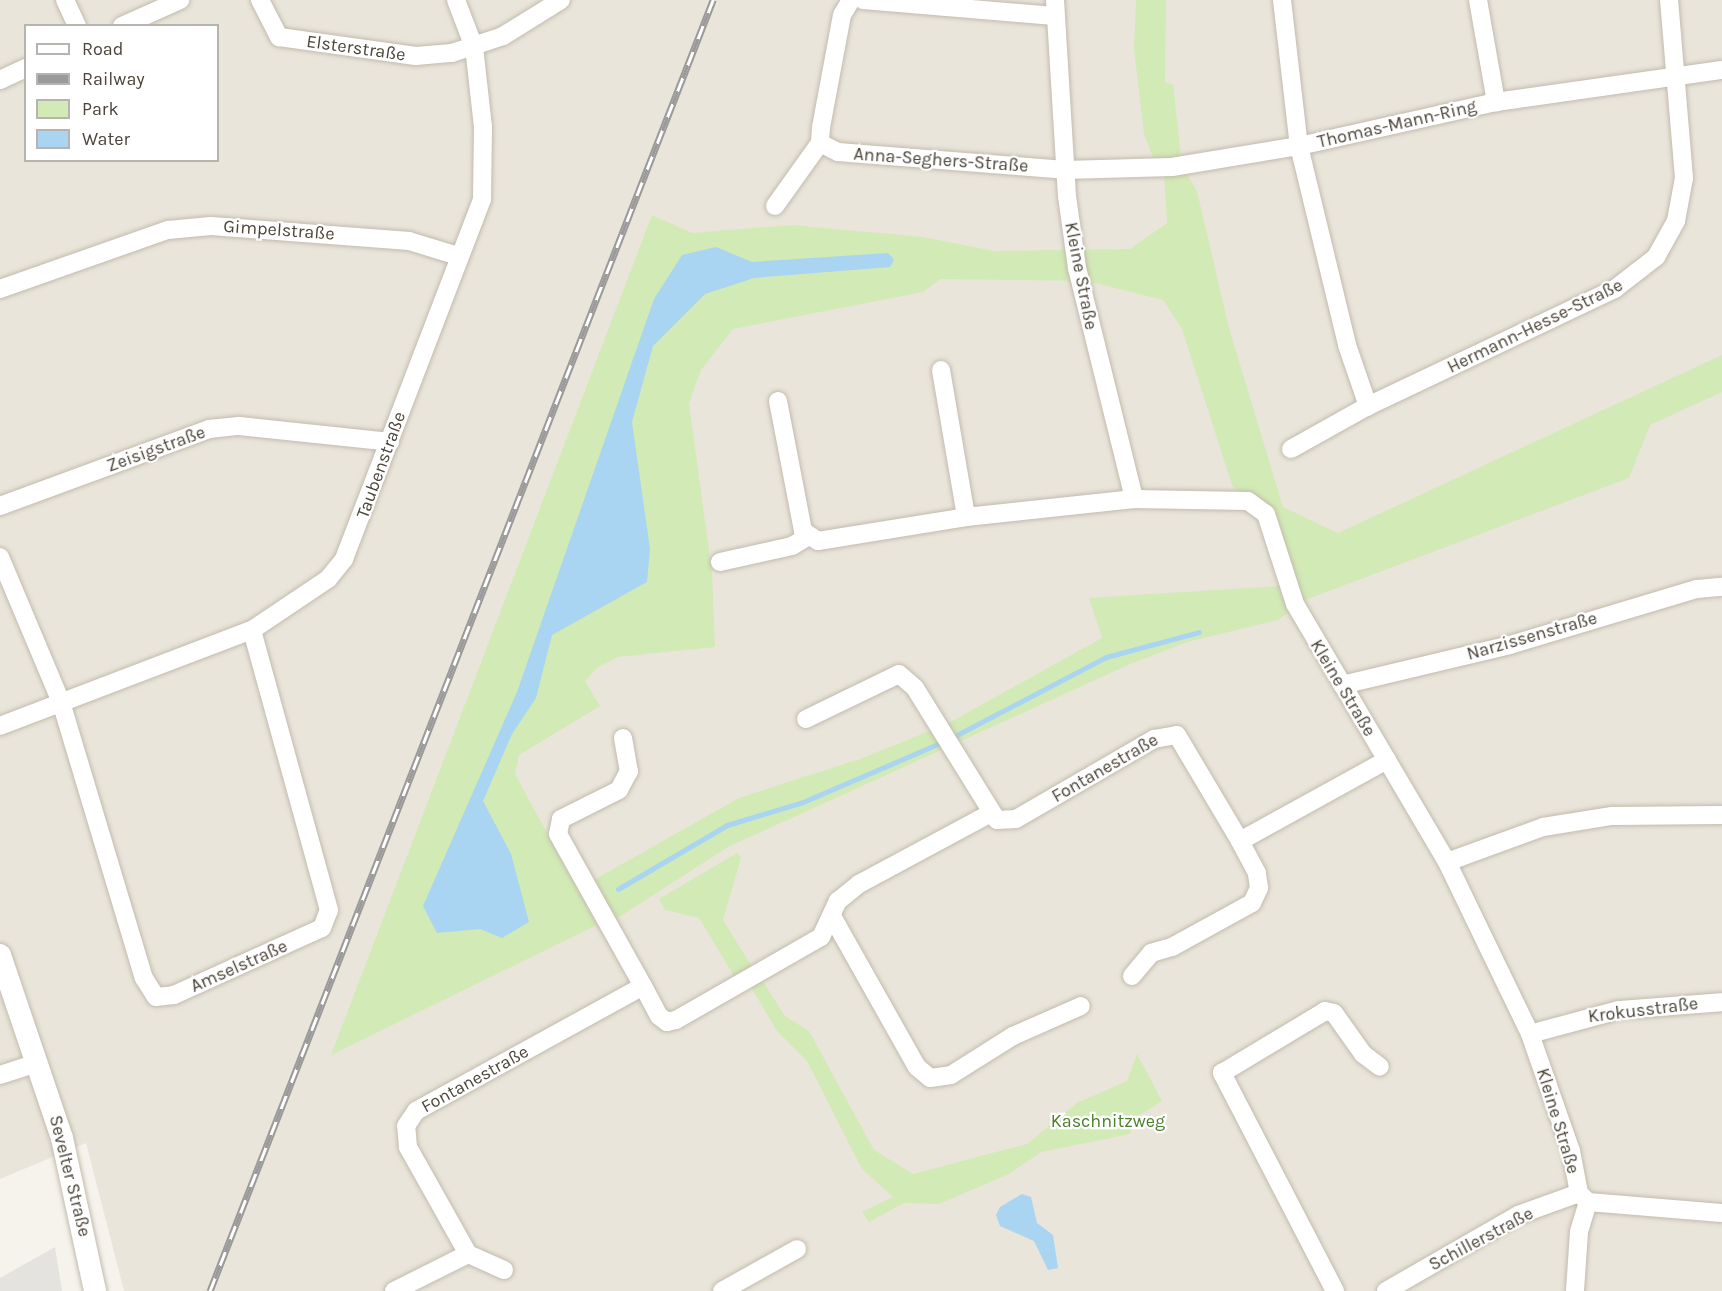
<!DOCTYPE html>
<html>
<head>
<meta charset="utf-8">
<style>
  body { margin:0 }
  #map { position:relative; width:1722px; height:1291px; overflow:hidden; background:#f6f3ec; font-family:Karla,sans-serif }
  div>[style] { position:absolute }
  .residential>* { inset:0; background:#eae5da }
  .green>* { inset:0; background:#d2eab5 }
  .parking>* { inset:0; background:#e5e3e0 }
  .water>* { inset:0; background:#a9d4f2 }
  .stream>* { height:5px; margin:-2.5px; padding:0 2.5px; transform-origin:2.5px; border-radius:2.5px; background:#a9d4f2 }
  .roads { filter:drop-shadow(0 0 2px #c2bbae) drop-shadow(0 0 2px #c2bbae) }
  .minor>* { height:18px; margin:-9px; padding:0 9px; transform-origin:9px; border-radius:9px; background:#fff }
  .tertiary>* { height:22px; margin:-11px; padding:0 11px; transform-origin:11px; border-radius:11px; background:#fff }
  .rail>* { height:7px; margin-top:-3.5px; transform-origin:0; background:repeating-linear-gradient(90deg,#fff 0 14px,#9a9a9a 0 28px); box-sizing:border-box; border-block:2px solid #9a9a9a }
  span { translate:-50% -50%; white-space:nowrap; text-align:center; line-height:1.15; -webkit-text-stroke:4.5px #fff; paint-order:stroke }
  .street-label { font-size:18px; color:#4b4439 }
  .park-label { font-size:18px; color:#4a7f2a }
  .legend { position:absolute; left:24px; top:24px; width:195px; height:138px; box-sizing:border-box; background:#fff; border:2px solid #b7b4b0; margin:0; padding:8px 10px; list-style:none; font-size:18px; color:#4b4439 }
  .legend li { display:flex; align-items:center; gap:12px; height:30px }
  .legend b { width:30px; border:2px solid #b7b4b0 }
</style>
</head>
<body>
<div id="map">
  <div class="residential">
    <div style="clip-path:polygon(evenodd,0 0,1722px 0,1722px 1291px,124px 1291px,86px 1143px,0 1179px,0 0,26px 26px,218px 26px,218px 160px,26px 160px,26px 26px)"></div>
  </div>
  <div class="green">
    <div style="clip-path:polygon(1136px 0,1166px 0,1165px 83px,1173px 84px,1181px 157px,1154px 159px,1144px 134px,1134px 49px)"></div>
    <div style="clip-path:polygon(1185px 171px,1197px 191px,1229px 328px,1283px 507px,1338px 533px,1722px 355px,1722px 392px,1650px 425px,1629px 478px,1305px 600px,1278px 620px,1187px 642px,1128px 665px,728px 847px,613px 921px,592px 881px,739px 798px,860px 759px,947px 724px,1102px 638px,1089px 598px,1281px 586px,1258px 517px,1232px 485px,1182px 329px,1163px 300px,1087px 281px,940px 279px,923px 292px,733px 329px,701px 370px,689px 403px,712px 573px,715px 647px,618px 657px,598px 667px,585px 681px,600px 706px,519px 755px,515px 774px,597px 925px,331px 1055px,652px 215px,692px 233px,790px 225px,923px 237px,994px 251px,1130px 249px,1167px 223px,1164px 173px)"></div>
    <div style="clip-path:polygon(737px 853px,741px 858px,723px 920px,751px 965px,734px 976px,699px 918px,665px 910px,659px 899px)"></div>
    <div style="clip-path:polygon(758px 974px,785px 1016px,809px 1031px,874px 1150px,913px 1174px,1027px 1144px,1077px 1103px,1127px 1081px,1137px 1054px,1162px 1101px,1134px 1119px,1130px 1134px,1041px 1152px,1009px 1174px,939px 1204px,904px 1203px,869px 1222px,862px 1212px,893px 1197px,862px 1169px,807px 1061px,777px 1031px,748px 982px)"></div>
  </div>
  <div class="parking">
    <div style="clip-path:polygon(55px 1247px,62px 1291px,0 1291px,0 1278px)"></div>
  </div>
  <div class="water">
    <div style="clip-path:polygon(716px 247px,752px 262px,888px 253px,894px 260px,890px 267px,754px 278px,705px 294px,653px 346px,632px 422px,650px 549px,647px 582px,552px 635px,536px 698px,512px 734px,483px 801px,511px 854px,529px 922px,502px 938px,480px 929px,437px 933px,423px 906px,517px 692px,654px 299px,682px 255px)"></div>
    <div style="clip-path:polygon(1022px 1194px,1031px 1197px,1037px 1223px,1053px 1235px,1058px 1268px,1048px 1270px,1034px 1241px,1000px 1226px,996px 1215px,1000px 1207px)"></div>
  </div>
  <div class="stream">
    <div style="left:953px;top:737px;width:173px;rotate:-27.6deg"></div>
    <div style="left:1106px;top:657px;width:96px;rotate:-15deg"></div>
    <div style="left:618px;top:889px;width:126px;rotate:-30.4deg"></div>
    <div style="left:727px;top:825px;width:79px;rotate:-16.8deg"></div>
    <div style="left:803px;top:802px;width:149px;rotate:-23.3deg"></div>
  </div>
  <div class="roads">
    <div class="minor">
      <div style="left:65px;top:0;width:29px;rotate:65deg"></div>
      <div style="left:260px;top:0;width:42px;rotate:62.8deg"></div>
      <div style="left:279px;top:37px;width:138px;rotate:7.9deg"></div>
      <div style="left:416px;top:56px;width:36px;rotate:-5deg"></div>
      <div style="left:452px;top:53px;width:54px;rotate:-18.4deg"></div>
      <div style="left:503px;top:36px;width:68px;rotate:-31.8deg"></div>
      <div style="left:851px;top:0;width:17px;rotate:121deg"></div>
      <div style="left:842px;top:15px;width:114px;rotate:100.6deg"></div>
      <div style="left:821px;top:127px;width:16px;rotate:94deg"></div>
      <div style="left:820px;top:143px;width:20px;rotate:27deg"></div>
      <div style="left:838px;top:152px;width:228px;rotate:4.5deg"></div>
      <div style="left:1065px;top:170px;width:107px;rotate:-1.6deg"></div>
      <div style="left:1172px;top:167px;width:129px;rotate:-9.4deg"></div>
      <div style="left:1299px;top:146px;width:202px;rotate:-12.6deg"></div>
      <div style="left:1496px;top:102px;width:228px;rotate:-8.1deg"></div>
      <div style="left:863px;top:0;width:192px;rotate:4.8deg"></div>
      <div style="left:1055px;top:0;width:196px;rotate:86.5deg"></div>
      <div style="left:1067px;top:196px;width:73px;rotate:82.1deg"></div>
      <div style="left:1077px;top:268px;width:238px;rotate:76.1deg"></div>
      <div style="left:1282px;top:0;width:147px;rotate:83.4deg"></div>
      <div style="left:1299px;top:146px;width:205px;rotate:76.4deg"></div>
      <div style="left:1347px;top:345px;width:65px;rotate:71deg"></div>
      <div style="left:1368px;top:406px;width:275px;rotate:-25.4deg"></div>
      <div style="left:1616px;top:288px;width:51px;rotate:-37.8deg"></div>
      <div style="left:1656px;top:257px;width:41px;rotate:-60.9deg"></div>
      <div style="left:1676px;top:221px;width:44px;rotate:-79.5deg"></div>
      <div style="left:1684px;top:178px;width:179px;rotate:-94.8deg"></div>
      <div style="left:1478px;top:0;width:104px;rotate:80deg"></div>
      <div style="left:122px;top:26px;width:64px;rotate:-24.1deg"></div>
      <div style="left:0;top:80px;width:29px;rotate:-25deg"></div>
      <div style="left:775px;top:206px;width:77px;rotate:-54.5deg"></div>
      <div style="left:0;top:289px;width:178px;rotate:-19.4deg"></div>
      <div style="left:168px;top:230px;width:43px;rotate:-5.3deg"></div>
      <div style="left:211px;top:226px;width:199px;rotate:4.3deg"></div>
      <div style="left:409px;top:241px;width:51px;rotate:17deg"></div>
      <div style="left:941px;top:370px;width:149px;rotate:80.3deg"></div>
      <div style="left:778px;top:401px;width:132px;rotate:79.1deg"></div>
      <div style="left:803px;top:531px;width:18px;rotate:34deg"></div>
      <div style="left:818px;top:541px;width:150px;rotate:-9.2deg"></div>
      <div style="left:966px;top:517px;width:169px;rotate:-6.1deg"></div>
      <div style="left:1134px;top:499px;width:114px;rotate:1deg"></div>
      <div style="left:1248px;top:501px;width:22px;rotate:36deg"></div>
      <div style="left:1266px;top:514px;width:95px;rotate:72.1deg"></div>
      <div style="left:1295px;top:604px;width:299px;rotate:59.5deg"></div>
      <div style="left:1447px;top:862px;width:191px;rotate:64.2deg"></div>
      <div style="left:1530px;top:1034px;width:124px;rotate:70.7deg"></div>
      <div style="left:1571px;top:1151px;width:43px;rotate:79.2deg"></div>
      <div style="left:1579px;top:1193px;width:13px;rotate:45deg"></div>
      <div style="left:1588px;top:1202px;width:31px;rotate:107deg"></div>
      <div style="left:1579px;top:1232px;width:59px;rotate:93.9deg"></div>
      <div style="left:1291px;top:449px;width:88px;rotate:-29.2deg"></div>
      <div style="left:0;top:506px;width:223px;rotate:-20.2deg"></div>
      <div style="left:209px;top:429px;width:30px;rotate:-6deg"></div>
      <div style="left:239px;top:426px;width:152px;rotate:6deg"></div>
      <div style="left:0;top:557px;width:157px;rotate:67.2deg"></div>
      <div style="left:61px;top:702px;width:288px;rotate:73.3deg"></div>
      <div style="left:144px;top:978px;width:22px;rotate:58deg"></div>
      <div style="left:156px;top:997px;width:18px;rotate:-6deg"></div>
      <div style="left:174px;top:995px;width:162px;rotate:-24.4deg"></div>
      <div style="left:322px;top:928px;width:19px;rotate:-69deg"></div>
      <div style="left:329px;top:910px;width:290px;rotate:-105.4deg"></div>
      <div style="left:720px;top:562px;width:74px;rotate:-12.5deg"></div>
      <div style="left:792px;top:546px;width:17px;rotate:-31deg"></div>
      <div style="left:1342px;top:685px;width:173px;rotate:-13.4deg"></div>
      <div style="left:1510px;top:645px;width:195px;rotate:-16.7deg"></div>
      <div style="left:1697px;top:589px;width:25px;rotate:-5deg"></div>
      <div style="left:806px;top:719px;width:103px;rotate:-25.8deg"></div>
      <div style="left:899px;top:674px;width:21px;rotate:41deg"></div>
      <div style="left:915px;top:688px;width:155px;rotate:58.2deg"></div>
      <div style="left:997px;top:820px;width:19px;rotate:-3deg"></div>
      <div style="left:1016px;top:819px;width:160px;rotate:-30.1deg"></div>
      <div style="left:1154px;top:739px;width:23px;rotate:-10deg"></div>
      <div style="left:1177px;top:735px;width:123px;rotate:59.3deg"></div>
      <div style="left:1240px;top:841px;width:168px;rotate:-28.9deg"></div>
      <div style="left:0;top:726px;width:270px;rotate:-20.9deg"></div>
      <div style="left:252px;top:630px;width:92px;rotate:-33.9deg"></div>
      <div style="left:328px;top:579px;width:26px;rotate:-51deg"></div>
      <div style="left:344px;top:559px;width:386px;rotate:-69deg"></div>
      <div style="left:482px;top:199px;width:72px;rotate:-89.2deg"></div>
      <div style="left:483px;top:127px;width:81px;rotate:-96.4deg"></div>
      <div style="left:474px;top:47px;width:50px;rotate:-111deg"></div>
      <div style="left:623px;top:738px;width:34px;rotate:80deg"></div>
      <div style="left:629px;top:771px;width:21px;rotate:118deg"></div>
      <div style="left:619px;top:790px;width:65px;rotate:153.4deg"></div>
      <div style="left:561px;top:819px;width:15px;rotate:101deg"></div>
      <div style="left:558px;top:834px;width:174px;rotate:60.8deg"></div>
      <div style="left:1447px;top:862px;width:102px;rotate:-20deg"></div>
      <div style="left:1543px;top:827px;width:70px;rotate:-9.1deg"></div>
      <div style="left:1612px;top:816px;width:110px;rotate:-0.5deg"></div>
      <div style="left:833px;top:918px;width:171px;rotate:60.6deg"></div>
      <div style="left:917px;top:1067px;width:17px;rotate:40deg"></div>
      <div style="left:930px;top:1078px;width:21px;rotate:-8deg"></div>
      <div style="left:951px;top:1075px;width:73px;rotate:-32.2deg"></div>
      <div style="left:1013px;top:1036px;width:74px;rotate:-23.8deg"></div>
      <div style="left:1132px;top:976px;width:30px;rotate:-50deg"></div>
      <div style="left:1151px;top:953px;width:22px;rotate:-16deg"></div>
      <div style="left:1172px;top:947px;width:91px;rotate:-28.8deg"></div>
      <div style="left:1252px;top:903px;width:17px;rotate:-65deg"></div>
      <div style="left:1259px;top:888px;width:15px;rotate:-98deg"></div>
      <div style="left:1257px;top:873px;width:36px;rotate:-118deg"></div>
      <div style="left:1530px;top:1034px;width:92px;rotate:-15.1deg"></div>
      <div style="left:1619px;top:1010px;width:103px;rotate:-4.4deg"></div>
      <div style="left:0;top:1075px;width:40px;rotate:-18deg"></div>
      <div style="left:1588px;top:1202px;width:134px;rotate:4.7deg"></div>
      <div style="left:504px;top:1270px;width:39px;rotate:-156deg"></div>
      <div style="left:468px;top:1254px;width:123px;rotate:-119.3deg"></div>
      <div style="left:408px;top:1147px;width:21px;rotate:-95deg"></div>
      <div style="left:406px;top:1126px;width:18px;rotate:-56deg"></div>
      <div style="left:416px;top:1111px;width:259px;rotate:-28.8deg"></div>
      <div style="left:643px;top:986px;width:34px;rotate:62deg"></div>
      <div style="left:659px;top:1016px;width:10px;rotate:37deg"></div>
      <div style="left:667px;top:1022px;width:9px;rotate:-13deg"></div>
      <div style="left:676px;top:1020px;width:167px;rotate:-29.8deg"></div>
      <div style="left:821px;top:937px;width:40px;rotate:-65deg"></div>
      <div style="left:838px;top:901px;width:27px;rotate:-39deg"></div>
      <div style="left:859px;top:884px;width:148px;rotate:-28.3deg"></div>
      <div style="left:394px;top:1291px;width:83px;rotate:-26.6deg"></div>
      <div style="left:722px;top:1291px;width:86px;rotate:-29.2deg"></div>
      <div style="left:1335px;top:1291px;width:246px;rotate:-117.4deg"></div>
      <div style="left:1222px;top:1073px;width:120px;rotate:-31deg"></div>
      <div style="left:1325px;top:1011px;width:9px;rotate:13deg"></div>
      <div style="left:1334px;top:1013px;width:50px;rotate:54.7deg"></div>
      <div style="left:1363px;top:1054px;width:21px;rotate:37deg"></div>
      <div style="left:1386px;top:1291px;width:152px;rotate:-29.9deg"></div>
      <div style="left:1518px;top:1215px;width:65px;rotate:-19.8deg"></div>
    </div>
    <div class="tertiary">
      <div style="left:0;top:955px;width:193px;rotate:71.3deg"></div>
      <div style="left:62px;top:1138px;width:157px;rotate:77.8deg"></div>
    </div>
  </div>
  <div class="rail">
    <div style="left:210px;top:1291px;width:1386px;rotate:-68.71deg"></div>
  </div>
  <div class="street-label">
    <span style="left:356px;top:48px;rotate:8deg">Elsterstraße</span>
    <span style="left:1397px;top:124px;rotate:-13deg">Thomas-Mann-Ring</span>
    <span style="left:941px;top:160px;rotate:4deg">Anna-Seghers-Straße</span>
    <span style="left:279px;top:230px;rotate:4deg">Gimpelstraße</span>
    <span style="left:1081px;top:276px;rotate:79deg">Kleine Straße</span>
    <span style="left:1535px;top:326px;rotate:-26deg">Hermann-Hesse-Straße</span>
    <span style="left:156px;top:449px;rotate:-20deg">Zeisigstraße</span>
    <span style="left:381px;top:465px;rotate:-70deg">Taubenstraße</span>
    <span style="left:1532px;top:636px;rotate:-16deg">Narzissenstraße</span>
    <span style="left:1343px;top:688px;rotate:59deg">Kleine Straße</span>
    <span style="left:1105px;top:768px;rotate:-30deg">Fontanestraße</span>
    <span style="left:239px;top:966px;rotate:-24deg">Amselstraße</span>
    <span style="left:1643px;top:1010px;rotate:-7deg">Krokusstraße</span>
    <span style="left:475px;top:1079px;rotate:-29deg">Fontanestraße</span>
    <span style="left:1558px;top:1121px;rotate:73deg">Kleine Straße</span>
    <span style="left:70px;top:1176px;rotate:76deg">Sevelter Straße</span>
    <span style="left:1481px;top:1239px;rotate:-28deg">Schillerstraße</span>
  </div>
  <div class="park-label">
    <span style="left:1108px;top:1121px">Kaschnitzweg</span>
  </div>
  <ul class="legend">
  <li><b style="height:8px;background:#fff"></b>Road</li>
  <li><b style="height:8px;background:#9a9a9a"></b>Railway</li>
  <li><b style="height:16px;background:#d2eab5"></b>Park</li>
  <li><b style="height:16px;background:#a9d4f2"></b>Water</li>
  </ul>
</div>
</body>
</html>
